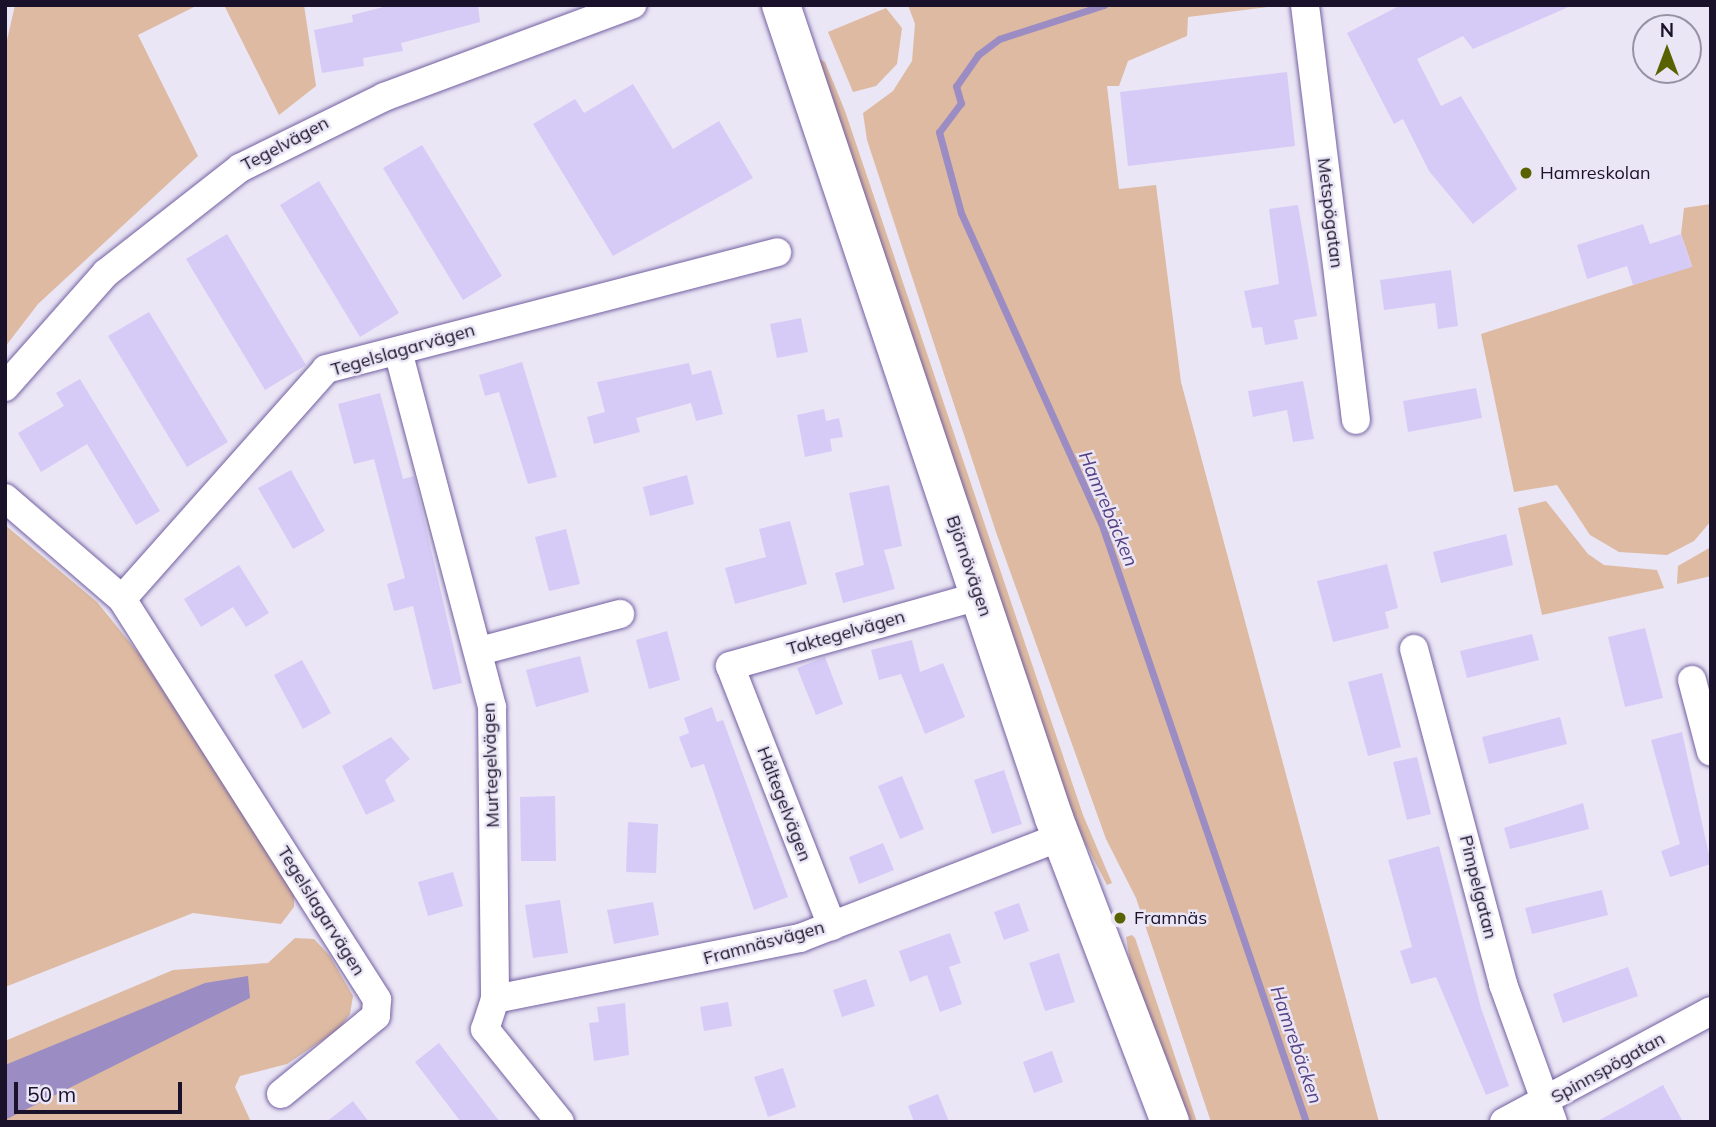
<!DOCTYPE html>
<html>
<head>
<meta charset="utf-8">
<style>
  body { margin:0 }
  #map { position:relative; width:1716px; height:1127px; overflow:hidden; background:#eae6f5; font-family:Mulish,sans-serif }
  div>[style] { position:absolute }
  .green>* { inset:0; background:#ddbaa1 }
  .water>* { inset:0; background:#9b8dc3 }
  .stream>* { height:7px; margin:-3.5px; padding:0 3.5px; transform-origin:3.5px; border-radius:3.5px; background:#9b8dc3 }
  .building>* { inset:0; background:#d6cbf7 }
  .roads { filter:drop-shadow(0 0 2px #7460a2) drop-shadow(0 0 2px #7460a2) }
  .minor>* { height:28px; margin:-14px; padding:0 14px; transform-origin:14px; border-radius:14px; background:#fff }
  .secondary>* { height:38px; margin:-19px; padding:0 19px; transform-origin:19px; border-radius:19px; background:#fff }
  .dots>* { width:19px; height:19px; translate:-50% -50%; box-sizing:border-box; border:4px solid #eae6f5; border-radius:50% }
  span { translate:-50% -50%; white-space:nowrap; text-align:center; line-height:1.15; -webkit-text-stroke:5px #eae6f5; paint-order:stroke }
  .street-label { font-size:18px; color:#1a122b }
  .poi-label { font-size:18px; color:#1a122b }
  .left { translate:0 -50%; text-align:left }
  .water-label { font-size:19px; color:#553f83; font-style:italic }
  .frame { position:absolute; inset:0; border:7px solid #1a122b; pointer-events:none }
  .north { position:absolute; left:1632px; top:14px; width:70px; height:70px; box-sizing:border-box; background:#eae6f5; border:2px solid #9791a4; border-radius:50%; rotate:0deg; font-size:19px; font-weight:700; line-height:28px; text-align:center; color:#1a122b }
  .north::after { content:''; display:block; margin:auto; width:24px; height:32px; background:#586200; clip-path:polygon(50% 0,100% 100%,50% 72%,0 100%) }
  .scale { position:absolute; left:14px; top:1082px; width:168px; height:32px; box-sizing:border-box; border:4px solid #1a122b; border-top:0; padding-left:9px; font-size:21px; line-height:24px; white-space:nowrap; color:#1a122b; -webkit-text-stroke:5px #eae6f5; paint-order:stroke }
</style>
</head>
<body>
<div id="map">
  <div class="green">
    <div style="clip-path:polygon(15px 5px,198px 5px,138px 35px,198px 156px,38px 304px,5px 347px,5px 49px)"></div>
    <div style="clip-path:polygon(224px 5px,304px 5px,316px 86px,279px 115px)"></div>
    <div style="clip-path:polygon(908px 5px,1285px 5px,1188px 17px,1187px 36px,1128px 61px,1119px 86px,1107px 86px,1119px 189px,1156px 185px,1181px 382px,1379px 1122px,1211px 1122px,1136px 898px,1106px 839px,996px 532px,867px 140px,863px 113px,893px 91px,912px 61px,915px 24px)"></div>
    <div style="clip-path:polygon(886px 8px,902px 28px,897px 64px,876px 86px,853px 92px,828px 32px)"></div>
    <div style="clip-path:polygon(816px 57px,825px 62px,845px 111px,1083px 815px,1112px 883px,1107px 885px,1072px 818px)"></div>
    <div style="clip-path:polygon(1711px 204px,1711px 521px,1694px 541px,1667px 555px,1619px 552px,1590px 535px,1557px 485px,1514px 492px,1481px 334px,1692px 266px,1681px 234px,1684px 208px)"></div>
    <div style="clip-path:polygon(1546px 501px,1588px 554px,1604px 565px,1657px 570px,1664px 588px,1542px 615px,1518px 508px)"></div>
    <div style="clip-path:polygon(5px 525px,97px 602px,140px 655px,294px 893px,294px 907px,281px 924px,193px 913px,5px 987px)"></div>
    <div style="clip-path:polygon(1711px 547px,1711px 576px,1677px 584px,1678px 566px)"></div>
    <div style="clip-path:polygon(1132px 935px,1135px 938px,1197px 1122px,1183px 1122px,1133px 981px,1126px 937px)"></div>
    <div style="clip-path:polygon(295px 938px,314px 939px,330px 956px,353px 996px,350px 1014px,339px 1029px,287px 1064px,240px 1076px,235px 1087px,251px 1122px,5px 1122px,5px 1041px,173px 970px,268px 963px)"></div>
  </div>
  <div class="water">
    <div style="clip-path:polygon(248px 976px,250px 998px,5px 1120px,5px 1065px,205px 983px)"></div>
  </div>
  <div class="stream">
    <div style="left:1104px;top:5px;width:110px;rotate:162.1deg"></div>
    <div style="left:999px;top:39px;width:26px;rotate:143deg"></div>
    <div style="left:978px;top:55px;width:38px;rotate:125deg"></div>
    <div style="left:956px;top:86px;width:18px;rotate:74deg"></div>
    <div style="left:961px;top:103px;width:36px;rotate:127deg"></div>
    <div style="left:939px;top:132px;width:84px;rotate:74.8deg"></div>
    <div style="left:961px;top:213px;width:346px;rotate:65.7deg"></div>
    <div style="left:1103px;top:528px;width:628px;rotate:71.13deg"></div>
  </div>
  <div class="building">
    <div style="clip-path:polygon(391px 5px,478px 5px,480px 22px,401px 43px,403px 51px,363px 58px,364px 66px,322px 73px,314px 30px,353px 22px,352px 15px)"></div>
    <div style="clip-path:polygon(1401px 5px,1573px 5px,1473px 49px,1463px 36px,1417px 59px,1441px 106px,1461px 96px,1517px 189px,1473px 224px,1429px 171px,1403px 119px,1394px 124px,1347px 33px)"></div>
    <div style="clip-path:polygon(1287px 72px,1295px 146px,1128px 166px,1120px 92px)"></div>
    <div style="clip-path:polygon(633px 84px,673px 149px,719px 121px,753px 178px,613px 256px,533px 124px,575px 99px,584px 113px)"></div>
    <div style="clip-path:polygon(422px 145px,502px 276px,463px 300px,383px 168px)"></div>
    <div style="clip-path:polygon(319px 181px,399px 313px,360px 337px,280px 205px)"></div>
    <div style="clip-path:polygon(1298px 205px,1317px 316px,1294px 320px,1298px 339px,1265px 345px,1262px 327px,1252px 328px,1244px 291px,1279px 284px,1269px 209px)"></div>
    <div style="clip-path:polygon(1643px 224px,1650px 244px,1681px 234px,1692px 267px,1633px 285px,1627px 266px,1587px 279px,1577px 245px)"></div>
    <div style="clip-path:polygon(227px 234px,306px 365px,265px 390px,186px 259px)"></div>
    <div style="clip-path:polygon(1451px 270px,1458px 326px,1438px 329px,1435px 303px,1384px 310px,1380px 280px)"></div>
    <div style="clip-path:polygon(149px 312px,228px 442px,187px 467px,108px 336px)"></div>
    <div style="clip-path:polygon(801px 318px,808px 352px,777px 358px,770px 324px)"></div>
    <div style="clip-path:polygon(522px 362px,557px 477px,528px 484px,499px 392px,485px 396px,479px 375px)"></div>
    <div style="clip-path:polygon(689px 363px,692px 375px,711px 370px,723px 414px,696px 421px,691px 403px,636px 418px,640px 432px,594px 444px,587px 417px,605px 412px,597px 382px)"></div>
    <div style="clip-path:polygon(80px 379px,160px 511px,136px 525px,87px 444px,41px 472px,18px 433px,64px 406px,56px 393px)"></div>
    <div style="clip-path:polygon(1303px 381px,1314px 439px,1293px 442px,1287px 410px,1253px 417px,1248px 391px)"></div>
    <div style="clip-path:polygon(1476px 388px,1482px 418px,1408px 432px,1403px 401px)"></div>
    <div style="clip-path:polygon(380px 393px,403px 479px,414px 476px,462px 683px,433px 690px,413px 606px,394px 611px,387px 584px,405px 578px,374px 459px,354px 464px,338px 404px)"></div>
    <div style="clip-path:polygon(824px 409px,826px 421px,839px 418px,843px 437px,830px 439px,832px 451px,805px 457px,797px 415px)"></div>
    <div style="clip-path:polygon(291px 470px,325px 531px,293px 549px,258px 488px)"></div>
    <div style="clip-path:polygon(687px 475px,694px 504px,650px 516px,643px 487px)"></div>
    <div style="clip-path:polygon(889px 485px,902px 546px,884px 550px,895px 589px,843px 603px,835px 573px,864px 565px,849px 493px)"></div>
    <div style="clip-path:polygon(790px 521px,807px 584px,735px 604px,725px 568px,766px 557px,759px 529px)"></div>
    <div style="clip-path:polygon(566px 529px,580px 584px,549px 591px,535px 537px)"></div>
    <div style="clip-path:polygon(1506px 534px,1513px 565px,1441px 583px,1433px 552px)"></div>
    <div style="clip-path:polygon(1387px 564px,1398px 608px,1385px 612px,1389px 628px,1333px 642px,1317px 581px)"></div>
    <div style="clip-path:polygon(239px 565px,269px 613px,246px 627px,233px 607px,201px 627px,184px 599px)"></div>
    <div style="clip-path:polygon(1645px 628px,1663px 698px,1625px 707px,1608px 637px)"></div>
    <div style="clip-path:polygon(667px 631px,680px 680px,649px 689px,636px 640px)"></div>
    <div style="clip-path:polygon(1532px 634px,1539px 660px,1467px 678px,1460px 651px)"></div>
    <div style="clip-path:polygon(912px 640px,920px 672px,943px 663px,965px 717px,925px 734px,901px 674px,879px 680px,871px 650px)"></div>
    <div style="clip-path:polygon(580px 656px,589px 692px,536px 707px,526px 670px)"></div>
    <div style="clip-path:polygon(825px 657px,843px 704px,816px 715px,797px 668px)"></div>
    <div style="clip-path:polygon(302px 660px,331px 713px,303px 729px,274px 675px)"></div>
    <div style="clip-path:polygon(1382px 673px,1401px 747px,1368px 756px,1348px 682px)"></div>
    <div style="clip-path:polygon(712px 707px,717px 722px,723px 720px,788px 897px,754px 910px,704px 764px,691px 768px,679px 737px,689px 733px,684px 718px)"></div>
    <div style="clip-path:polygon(1560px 717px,1567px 744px,1489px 764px,1482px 737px)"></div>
    <div style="clip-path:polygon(1682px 732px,1711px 864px,1670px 877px,1661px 851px,1680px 844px,1651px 740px)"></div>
    <div style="clip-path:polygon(391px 737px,410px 759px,385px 780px,395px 801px,366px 815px,342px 766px)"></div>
    <div style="clip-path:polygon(1417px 757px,1431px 814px,1407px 820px,1393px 762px)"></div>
    <div style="clip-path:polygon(1004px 770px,1022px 824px,992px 834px,974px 780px)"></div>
    <div style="clip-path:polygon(902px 776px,924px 829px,900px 839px,878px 786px)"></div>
    <div style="clip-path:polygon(555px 796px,556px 861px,521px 861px,520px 797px)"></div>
    <div style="clip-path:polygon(1583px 803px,1589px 829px,1510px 849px,1504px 828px)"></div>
    <div style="clip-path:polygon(628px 822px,658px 824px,656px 873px,626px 872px)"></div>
    <div style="clip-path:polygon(883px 843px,894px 870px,859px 884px,849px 857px)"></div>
    <div style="clip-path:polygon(1439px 846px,1481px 1008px,1509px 1086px,1486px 1095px,1436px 977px,1411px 984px,1400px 951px,1412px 947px,1388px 860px)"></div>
    <div style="clip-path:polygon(453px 872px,463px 906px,428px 916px,418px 882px)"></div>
    <div style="clip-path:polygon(1602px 890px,1608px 915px,1532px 934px,1525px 908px)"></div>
    <div style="clip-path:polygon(560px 900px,568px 953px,533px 958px,525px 905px)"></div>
    <div style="clip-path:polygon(653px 902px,659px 935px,614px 944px,607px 910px)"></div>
    <div style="clip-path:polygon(1019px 903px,1029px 931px,1004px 940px,994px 912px)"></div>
    <div style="clip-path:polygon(950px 933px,961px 963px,949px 967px,962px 1004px,940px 1012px,927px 975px,910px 982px,899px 951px)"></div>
    <div style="clip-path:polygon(1059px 953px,1075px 1002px,1045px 1011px,1029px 963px)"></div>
    <div style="clip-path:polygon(1628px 967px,1638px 996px,1563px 1023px,1553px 994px)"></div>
    <div style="clip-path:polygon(866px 979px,875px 1006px,842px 1017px,833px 990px)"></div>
    <div style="clip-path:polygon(728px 1002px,732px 1026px,704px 1031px,700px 1007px)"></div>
    <div style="clip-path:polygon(625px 1003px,629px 1055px,594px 1061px,589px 1023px,599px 1022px,597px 1007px)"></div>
    <div style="clip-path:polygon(439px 1043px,500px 1122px,461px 1122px,415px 1062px)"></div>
    <div style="clip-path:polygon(1052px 1051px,1063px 1082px,1034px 1093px,1023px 1062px)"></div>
    <div style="clip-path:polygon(783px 1068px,796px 1107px,768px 1117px,754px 1077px)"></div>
    <div style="clip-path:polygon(1663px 1085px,1683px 1122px,1596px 1122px,1638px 1099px)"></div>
    <div style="clip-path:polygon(938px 1094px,949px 1122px,914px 1122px,908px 1106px)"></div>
    <div style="clip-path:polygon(353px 1101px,369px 1122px,326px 1122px)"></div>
  </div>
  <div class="roads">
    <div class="minor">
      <div style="left:1305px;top:5px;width:418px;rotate:83deg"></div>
      <div style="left:398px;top:351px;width:368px;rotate:75.2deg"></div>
      <div style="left:492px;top:707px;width:292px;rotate:89.4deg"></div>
      <div style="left:495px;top:999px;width:32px;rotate:108deg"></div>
      <div style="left:485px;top:1029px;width:119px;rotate:51.1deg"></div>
      <div style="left:5px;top:387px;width:152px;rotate:-48.5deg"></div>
      <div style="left:106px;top:273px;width:170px;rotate:-38.1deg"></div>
      <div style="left:240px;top:168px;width:161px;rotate:-26.2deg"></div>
      <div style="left:384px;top:97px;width:265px;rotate:-20.4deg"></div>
      <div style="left:5px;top:498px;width:155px;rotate:40.8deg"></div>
      <div style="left:122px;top:599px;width:475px;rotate:57.5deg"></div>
      <div style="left:377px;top:1000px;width:16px;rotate:94deg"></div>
      <div style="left:376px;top:1016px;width:123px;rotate:140.6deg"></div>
      <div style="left:122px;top:599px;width:307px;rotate:-48.4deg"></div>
      <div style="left:326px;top:369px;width:466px;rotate:-14.5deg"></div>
      <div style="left:1414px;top:649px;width:347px;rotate:75.1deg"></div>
      <div style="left:1503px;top:984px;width:147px;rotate:70.1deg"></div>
      <div style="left:480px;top:651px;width:145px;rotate:-14.8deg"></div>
      <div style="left:1692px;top:680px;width:74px;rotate:75.2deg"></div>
      <div style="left:832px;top:926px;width:279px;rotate:-111.4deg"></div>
      <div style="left:730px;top:666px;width:259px;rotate:-15.7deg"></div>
      <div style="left:495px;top:999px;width:311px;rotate:-11.3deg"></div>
      <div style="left:800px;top:938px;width:280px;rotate:-21.2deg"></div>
      <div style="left:1504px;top:1122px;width:235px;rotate:-28.2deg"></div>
    </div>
    <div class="secondary">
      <div style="left:781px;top:5px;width:858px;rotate:71.44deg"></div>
      <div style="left:1054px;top:818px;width:325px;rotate:69.1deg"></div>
    </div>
  </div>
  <div class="dots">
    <div style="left:1526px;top:173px;background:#586200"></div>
    <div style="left:1120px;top:918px;background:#586200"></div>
  </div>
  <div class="street-label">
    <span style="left:285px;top:144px;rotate:-28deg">Tegelvägen</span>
    <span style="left:1330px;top:213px;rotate:83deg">Metspögatan</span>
    <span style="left:403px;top:350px;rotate:-16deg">Tegelslagarvägen</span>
    <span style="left:969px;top:566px;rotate:71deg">Björnövägen</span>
    <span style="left:846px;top:633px;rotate:-16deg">Taktegelvägen</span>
    <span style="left:491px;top:765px;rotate:-92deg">Murtegelvägen</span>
    <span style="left:784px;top:804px;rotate:69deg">Håltegelvägen</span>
    <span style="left:1478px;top:887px;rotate:76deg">Pimpelgatan</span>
    <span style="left:321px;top:911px;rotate:58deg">Tegelslagarvägen</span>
    <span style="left:764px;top:943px;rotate:-15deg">Framnäsvägen</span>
    <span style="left:1608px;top:1068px;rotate:-29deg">Spinnspögatan</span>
  </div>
  <div class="poi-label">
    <span class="left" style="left:1540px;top:173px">Hamreskolan</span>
    <span class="left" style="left:1134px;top:918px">Framnäs</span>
  </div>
  <div class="water-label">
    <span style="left:1108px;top:509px;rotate:67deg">Hamrebäcken</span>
    <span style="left:1296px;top:1045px;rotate:71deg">Hamrebäcken</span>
  </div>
  <div class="frame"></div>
  <div class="north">N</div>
  <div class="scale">50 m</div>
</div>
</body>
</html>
